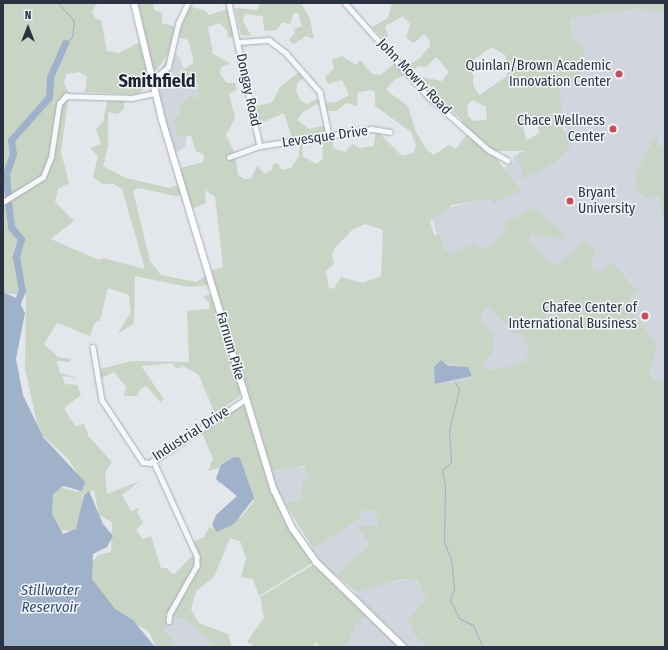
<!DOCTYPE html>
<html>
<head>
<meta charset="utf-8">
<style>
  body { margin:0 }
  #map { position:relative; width:668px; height:650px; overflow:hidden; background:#e3e6eb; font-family:"Fira Sans Condensed",sans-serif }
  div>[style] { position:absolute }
  .built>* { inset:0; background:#d1d5dd }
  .green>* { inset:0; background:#c8d4c4 }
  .water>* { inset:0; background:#9fb2c9 }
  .stream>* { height:1px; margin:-0.5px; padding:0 0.5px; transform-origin:0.5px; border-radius:0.5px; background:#9fb2c9 }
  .river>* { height:7px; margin:-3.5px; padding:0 3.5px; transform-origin:3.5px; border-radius:3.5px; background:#9fb2c9 }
  .roads { filter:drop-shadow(0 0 1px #a8adb5) drop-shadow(0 0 1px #a8adb5) }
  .minor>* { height:4.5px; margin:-2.25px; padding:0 2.25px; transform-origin:2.25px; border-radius:2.25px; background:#f6f7f9 }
  .major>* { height:6px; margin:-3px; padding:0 3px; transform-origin:3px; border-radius:3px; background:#fff }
  .dots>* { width:11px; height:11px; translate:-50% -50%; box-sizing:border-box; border:2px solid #f3f5f8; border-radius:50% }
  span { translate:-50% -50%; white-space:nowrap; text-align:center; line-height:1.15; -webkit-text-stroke:3px #f3f5f8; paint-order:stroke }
  .poi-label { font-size:14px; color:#2b3342 }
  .right { translate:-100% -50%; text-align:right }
  .left { translate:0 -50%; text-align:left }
  .street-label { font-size:14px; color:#2b3342 }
  .water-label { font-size:15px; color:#365075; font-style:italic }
  .district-label { font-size:18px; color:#1d2433; font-weight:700 }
  .frame { position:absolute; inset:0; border:4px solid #2b3342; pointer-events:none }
  .north { position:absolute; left:8px; top:8px; width:40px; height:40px; -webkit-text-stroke:3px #f3f5f8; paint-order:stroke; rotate:0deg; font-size:11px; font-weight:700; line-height:16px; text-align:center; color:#2b3342 }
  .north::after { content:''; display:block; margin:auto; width:14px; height:18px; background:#2b3342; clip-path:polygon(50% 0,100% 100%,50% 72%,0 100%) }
</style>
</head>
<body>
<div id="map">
  <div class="built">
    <div style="clip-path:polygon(665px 3px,665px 399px,402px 392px,443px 258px,431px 212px,517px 191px,504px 168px,513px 162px,513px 156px,567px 130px,538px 62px,459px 20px)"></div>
    <div style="clip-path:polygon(170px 53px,179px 56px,184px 68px,176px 75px,198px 83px,199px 96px,196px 100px,190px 95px,179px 105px,178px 137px,186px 134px,186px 144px,183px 149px,173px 154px,150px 78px,161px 70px)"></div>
    <div style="clip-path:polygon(298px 466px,306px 468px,310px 479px,302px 482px,302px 499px,282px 506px,269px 472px)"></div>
    <div style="clip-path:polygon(375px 510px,379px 526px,357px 526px,370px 545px,334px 578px,309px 551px,360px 512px)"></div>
    <div style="clip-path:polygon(412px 578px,423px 588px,426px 599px,409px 625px,428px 647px,346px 647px,355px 626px,369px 613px,353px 596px,360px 589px)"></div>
    <div style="clip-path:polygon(169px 615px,186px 620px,209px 640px,212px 647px,172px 647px,172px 638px,164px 631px,162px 616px)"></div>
  </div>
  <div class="green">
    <div style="clip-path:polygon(3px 3px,97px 3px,92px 12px,95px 19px,101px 20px,107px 51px,119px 53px,140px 42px,149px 80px,139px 95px,85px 92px,87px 76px,79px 72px,66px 74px,64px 83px,69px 94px,61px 152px,69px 183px,58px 189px,55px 202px,74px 221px,51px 239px,99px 260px,103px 258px,145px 269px,122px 189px,114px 184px,103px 184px,93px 177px,98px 156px,90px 148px,101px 144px,96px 129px,103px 122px,108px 99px,124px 100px,124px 109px,118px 114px,108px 112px,108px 147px,103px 166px,126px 178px,170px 188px,180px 184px,183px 194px,175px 196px,138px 188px,133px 191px,150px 261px,161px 275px,196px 282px,207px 275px,209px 285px,188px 287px,135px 276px,134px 323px,129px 327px,118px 333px,131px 312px,129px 295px,108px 288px,100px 321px,95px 322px,90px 336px,57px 323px,44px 344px,58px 357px,71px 359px,69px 362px,57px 361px,60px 373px,78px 378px,62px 376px,65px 384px,77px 385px,81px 395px,64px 408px,75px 426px,84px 424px,89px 437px,112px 462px,105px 473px,107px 494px,140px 481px,122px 495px,131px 511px,140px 508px,137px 512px,143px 523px,136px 530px,143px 539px,151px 536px,161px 568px,167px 568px,171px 573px,175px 574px,190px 558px,197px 555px,193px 542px,204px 537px,209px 527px,220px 531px,243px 515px,254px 501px,241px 462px,221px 476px,219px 485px,216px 477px,222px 467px,208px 471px,213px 459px,201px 431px,239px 405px,245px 406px,279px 507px,312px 563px,259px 596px,253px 579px,241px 577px,246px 558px,240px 541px,230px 538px,214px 577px,196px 591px,191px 609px,199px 623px,228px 634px,232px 647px,212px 647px,209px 640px,186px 620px,165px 614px,164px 631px,172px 638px,172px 647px,156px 647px,149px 632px,104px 603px,87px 568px,98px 555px,111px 552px,112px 522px,99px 515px,94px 490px,82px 495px,82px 520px,74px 531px,60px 530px,53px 519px,50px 499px,59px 487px,78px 492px,83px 482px,69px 460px,39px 432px,25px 369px,26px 295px,3px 293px)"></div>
    <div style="clip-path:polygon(138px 3px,153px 3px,154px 10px,162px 13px,162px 23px,176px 27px,168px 54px,156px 71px,151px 68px)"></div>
    <div style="clip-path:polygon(261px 3px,301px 3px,310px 19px,314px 39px,306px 36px,294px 44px,289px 40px,295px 33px,294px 29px,302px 26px,298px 13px,293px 14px,290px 24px,283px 22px,276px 30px,264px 31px,263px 16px,245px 14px,243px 21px,251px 36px,241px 35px,235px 8px,257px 10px)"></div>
    <div style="clip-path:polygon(evenodd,392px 3px,665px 3px,665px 13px,638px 8px,570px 18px,572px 37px,583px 46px,584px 66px,576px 85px,568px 78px,559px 83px,564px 132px,573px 142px,558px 160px,525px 179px,517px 156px,527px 151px,496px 151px,493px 154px,521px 191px,495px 203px,489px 199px,452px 205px,430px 221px,434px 235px,440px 236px,443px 248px,451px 254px,474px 244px,483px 250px,504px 234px,506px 222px,535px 208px,564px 234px,562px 238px,530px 234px,530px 243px,551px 264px,557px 265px,584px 241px,595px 249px,590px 265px,594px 271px,602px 272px,611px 262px,637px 290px,630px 297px,628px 307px,657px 345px,649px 373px,652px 379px,665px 383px,665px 647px,428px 647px,414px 634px,408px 621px,426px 599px,418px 581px,403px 579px,356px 592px,336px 575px,370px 545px,357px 526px,379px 526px,375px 510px,360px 512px,359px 519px,313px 548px,285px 504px,302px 499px,302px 482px,310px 479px,304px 466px,272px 471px,211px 271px,223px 267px,215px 197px,205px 190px,206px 203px,192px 209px,185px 187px,180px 168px,203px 162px,204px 155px,196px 151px,191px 136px,178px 137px,174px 119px,179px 117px,179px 105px,190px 95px,196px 99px,199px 96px,198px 83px,193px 80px,185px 86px,176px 83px,176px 75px,193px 63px,193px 58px,188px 40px,178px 37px,188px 6px,204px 10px,209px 15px,228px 9px,235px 36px,228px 38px,227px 31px,220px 23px,208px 27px,213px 54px,230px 63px,221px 67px,220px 74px,227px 83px,235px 83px,237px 89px,229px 94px,235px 118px,226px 135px,235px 153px,238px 175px,244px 179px,251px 179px,257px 166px,265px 174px,272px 170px,273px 164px,277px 163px,282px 170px,291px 168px,299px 156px,298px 142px,302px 142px,303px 157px,317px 164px,323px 158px,322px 139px,332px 137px,333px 148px,345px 152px,352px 144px,360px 148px,374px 146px,376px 130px,402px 156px,414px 152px,416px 145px,411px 132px,375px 106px,375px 92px,371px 90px,358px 92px,357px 106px,346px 103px,337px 111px,326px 111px,324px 103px,337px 102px,349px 95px,342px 80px,328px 84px,325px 77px,334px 69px,332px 60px,342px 56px,356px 65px,360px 60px,372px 74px,381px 75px,396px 62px,407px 74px,394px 80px,386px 90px,408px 106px,416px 132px,427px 150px,434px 155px,449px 145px,456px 149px,469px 132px,460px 124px,463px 121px,416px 76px,442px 81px,449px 72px,436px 57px,426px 67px,418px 66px,412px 71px,407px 65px,419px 59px,430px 46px,430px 40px,424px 34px,414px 43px,406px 38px,410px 24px,403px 16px,385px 26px,388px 36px,384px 39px,372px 27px,388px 18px,392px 3px,492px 47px,505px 55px,509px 70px,506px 77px,479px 95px,473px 85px,473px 60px,492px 47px,392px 3px,473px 100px,486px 107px,487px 120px,474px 121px,468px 116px,467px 105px,473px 100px,392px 3px,533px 117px,540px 133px,527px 140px,521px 122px,533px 117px,392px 3px,365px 224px,383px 230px,381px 276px,363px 283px,341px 277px,334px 288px,329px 289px,326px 271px,334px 264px,332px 254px,335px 248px,353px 229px,365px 224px,392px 3px,488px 305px,513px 333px,522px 333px,528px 344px,527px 360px,509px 367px,488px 370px,483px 365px,493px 351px,493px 335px,480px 317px,488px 305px,392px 3px,440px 362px,467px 367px,473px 379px,437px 385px,434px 365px,440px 362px)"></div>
    <div style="clip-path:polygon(300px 71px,305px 77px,298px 82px,296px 91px,301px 101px,307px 104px,321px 97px,322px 101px,302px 113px,297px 120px,309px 129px,326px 125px,324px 132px,292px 137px,284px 113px,259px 124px,255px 106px,272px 103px,280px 87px)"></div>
    <div style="clip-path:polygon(656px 136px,658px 145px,665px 146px,665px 231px,660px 198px,663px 196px,645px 198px,637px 188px,635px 175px)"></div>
    <div style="clip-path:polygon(209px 294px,214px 297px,241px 390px,239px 397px,215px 413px,198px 374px,183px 366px,177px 369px,172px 363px,141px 366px,164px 399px,160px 402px,147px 386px,140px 389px,137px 396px,124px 396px,126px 387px,114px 372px,101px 378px,100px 369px,132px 361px,189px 362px,187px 311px,209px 309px,209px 302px,203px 297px)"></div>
    <div style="clip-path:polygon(313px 565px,369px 613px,355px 626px,346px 647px,318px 647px,317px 642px,311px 647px,256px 647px,247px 642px,264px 618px,260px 597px)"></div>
  </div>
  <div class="water">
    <div style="clip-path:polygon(3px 292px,18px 299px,25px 313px,16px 359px,23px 395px,43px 437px,85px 482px,82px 491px,63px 486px,53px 494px,52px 514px,63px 534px,76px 529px,84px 495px,89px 491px,103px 524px,113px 536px,107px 547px,93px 554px,92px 579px,115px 609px,133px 620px,155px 647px,3px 647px)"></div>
    <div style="clip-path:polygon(441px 360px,448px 366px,468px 367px,472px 376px,435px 384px,434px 367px)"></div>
    <div style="clip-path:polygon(234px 457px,240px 458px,254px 498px,234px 524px,217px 532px,212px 525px,216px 515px,237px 496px,216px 479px,221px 465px)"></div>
  </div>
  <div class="stream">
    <div style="left:58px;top:3px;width:24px;rotate:48deg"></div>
    <div style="left:74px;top:21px;width:16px;rotate:97deg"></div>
    <div style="left:72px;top:37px;width:9px;rotate:139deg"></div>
    <div style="left:455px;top:382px;width:8px;rotate:60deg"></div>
    <div style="left:459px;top:389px;width:43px;rotate:103.4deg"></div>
    <div style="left:449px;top:431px;width:31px;rotate:86deg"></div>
    <div style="left:451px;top:462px;width:12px;rotate:138deg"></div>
    <div style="left:442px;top:470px;width:15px;rotate:79deg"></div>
    <div style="left:445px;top:485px;width:57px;rotate:91deg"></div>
    <div style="left:444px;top:542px;width:18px;rotate:68deg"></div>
    <div style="left:451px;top:559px;width:31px;rotate:84deg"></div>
    <div style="left:454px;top:590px;width:11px;rotate:112deg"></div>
    <div style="left:450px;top:600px;width:20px;rotate:63deg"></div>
    <div style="left:459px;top:618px;width:16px;rotate:27deg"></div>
    <div style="left:473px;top:625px;width:24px;rotate:66deg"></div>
  </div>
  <div class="river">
    <div style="left:8px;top:194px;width:20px;rotate:-96deg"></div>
    <div style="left:6px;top:174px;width:21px;rotate:-71deg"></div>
    <div style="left:13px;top:154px;width:14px;rotate:-98deg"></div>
    <div style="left:11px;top:140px;width:57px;rotate:-48.5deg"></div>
    <div style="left:49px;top:97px;width:20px;rotate:-87deg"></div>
    <div style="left:50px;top:77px;width:37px;rotate:-66deg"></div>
    <div style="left:8px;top:202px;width:25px;rotate:83deg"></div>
    <div style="left:11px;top:227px;width:16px;rotate:50deg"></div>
    <div style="left:21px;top:239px;width:19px;rotate:106deg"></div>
    <div style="left:16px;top:257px;width:34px;rotate:80deg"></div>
    <div style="left:22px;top:290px;width:18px;rotate:112deg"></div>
  </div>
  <div class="roads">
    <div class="minor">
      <div style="left:229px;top:3px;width:146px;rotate:77.8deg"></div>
      <div style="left:345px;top:3px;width:126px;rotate:48.2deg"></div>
      <div style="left:429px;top:97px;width:80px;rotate:41.5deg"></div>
      <div style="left:489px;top:150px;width:21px;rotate:29deg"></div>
      <div style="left:239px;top:42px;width:30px;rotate:-4deg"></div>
      <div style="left:269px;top:40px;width:21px;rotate:37deg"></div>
      <div style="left:286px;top:53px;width:52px;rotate:48.9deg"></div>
      <div style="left:320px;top:92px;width:44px;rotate:78.2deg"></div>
      <div style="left:153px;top:80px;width:20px;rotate:-41deg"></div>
      <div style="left:168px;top:67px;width:44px;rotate:-76.9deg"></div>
      <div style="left:178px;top:24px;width:23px;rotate:-65deg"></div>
      <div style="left:229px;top:157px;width:33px;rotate:-20deg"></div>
      <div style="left:260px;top:146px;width:113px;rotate:-8.6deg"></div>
      <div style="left:372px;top:129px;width:18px;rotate:9deg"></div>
      <div style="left:3px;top:202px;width:47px;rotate:-32deg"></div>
      <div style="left:43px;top:177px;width:22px;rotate:-68deg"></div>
      <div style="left:51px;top:157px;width:54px;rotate:-81.4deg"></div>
      <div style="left:59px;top:104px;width:11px;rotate:-49deg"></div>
      <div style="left:66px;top:96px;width:66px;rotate:1.7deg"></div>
      <div style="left:132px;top:98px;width:24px;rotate:-12deg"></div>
      <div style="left:93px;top:347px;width:54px;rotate:80.4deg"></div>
      <div style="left:102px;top:400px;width:74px;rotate:56.5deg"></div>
      <div style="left:143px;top:462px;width:7px;rotate:8deg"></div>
      <div style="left:150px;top:463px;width:115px;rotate:-33.7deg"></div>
      <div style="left:153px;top:460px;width:106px;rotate:65.4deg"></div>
      <div style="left:197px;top:556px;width:10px;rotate:90deg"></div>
      <div style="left:197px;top:566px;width:55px;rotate:119.4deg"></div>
      <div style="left:170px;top:614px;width:7px;rotate:98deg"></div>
    </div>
    <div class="major">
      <div style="left:134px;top:3px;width:120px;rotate:76.5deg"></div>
      <div style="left:162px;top:120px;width:387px;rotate:73.2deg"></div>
      <div style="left:274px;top:490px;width:42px;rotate:64.7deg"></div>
      <div style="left:292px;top:528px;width:42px;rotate:54.8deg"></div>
      <div style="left:316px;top:562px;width:122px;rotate:44.3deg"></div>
    </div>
  </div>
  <div class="dots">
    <div style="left:619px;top:74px;background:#cb4d5b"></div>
    <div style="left:613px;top:129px;background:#cb4d5b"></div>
    <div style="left:570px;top:201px;background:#cb4d5b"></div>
    <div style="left:645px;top:316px;background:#cb4d5b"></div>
  </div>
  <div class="poi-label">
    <span class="right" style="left:611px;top:74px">Quinlan/Brown Academic<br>Innovation Center</span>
    <span class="right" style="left:605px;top:129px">Chace Wellness<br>Center</span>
    <span class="left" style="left:578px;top:201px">Bryant<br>University</span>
    <span class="right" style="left:637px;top:316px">Chafee Center of<br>International Business</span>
  </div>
  <div class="street-label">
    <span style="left:414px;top:77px;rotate:46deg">John Mowry Road</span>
    <span style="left:248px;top:90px;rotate:78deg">Dongay Road</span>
    <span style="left:325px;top:137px;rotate:-8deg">Levesque Drive</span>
    <span style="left:230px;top:346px;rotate:74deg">Farnum Pike</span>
    <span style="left:191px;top:434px;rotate:-33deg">Industrial Drive</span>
  </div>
  <div class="water-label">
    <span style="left:50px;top:599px">Stillwater<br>Reservoir</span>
  </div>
  <div class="district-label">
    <span style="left:157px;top:81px">Smithfield</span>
  </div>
  <div class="frame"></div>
  <div class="north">N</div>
</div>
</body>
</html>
